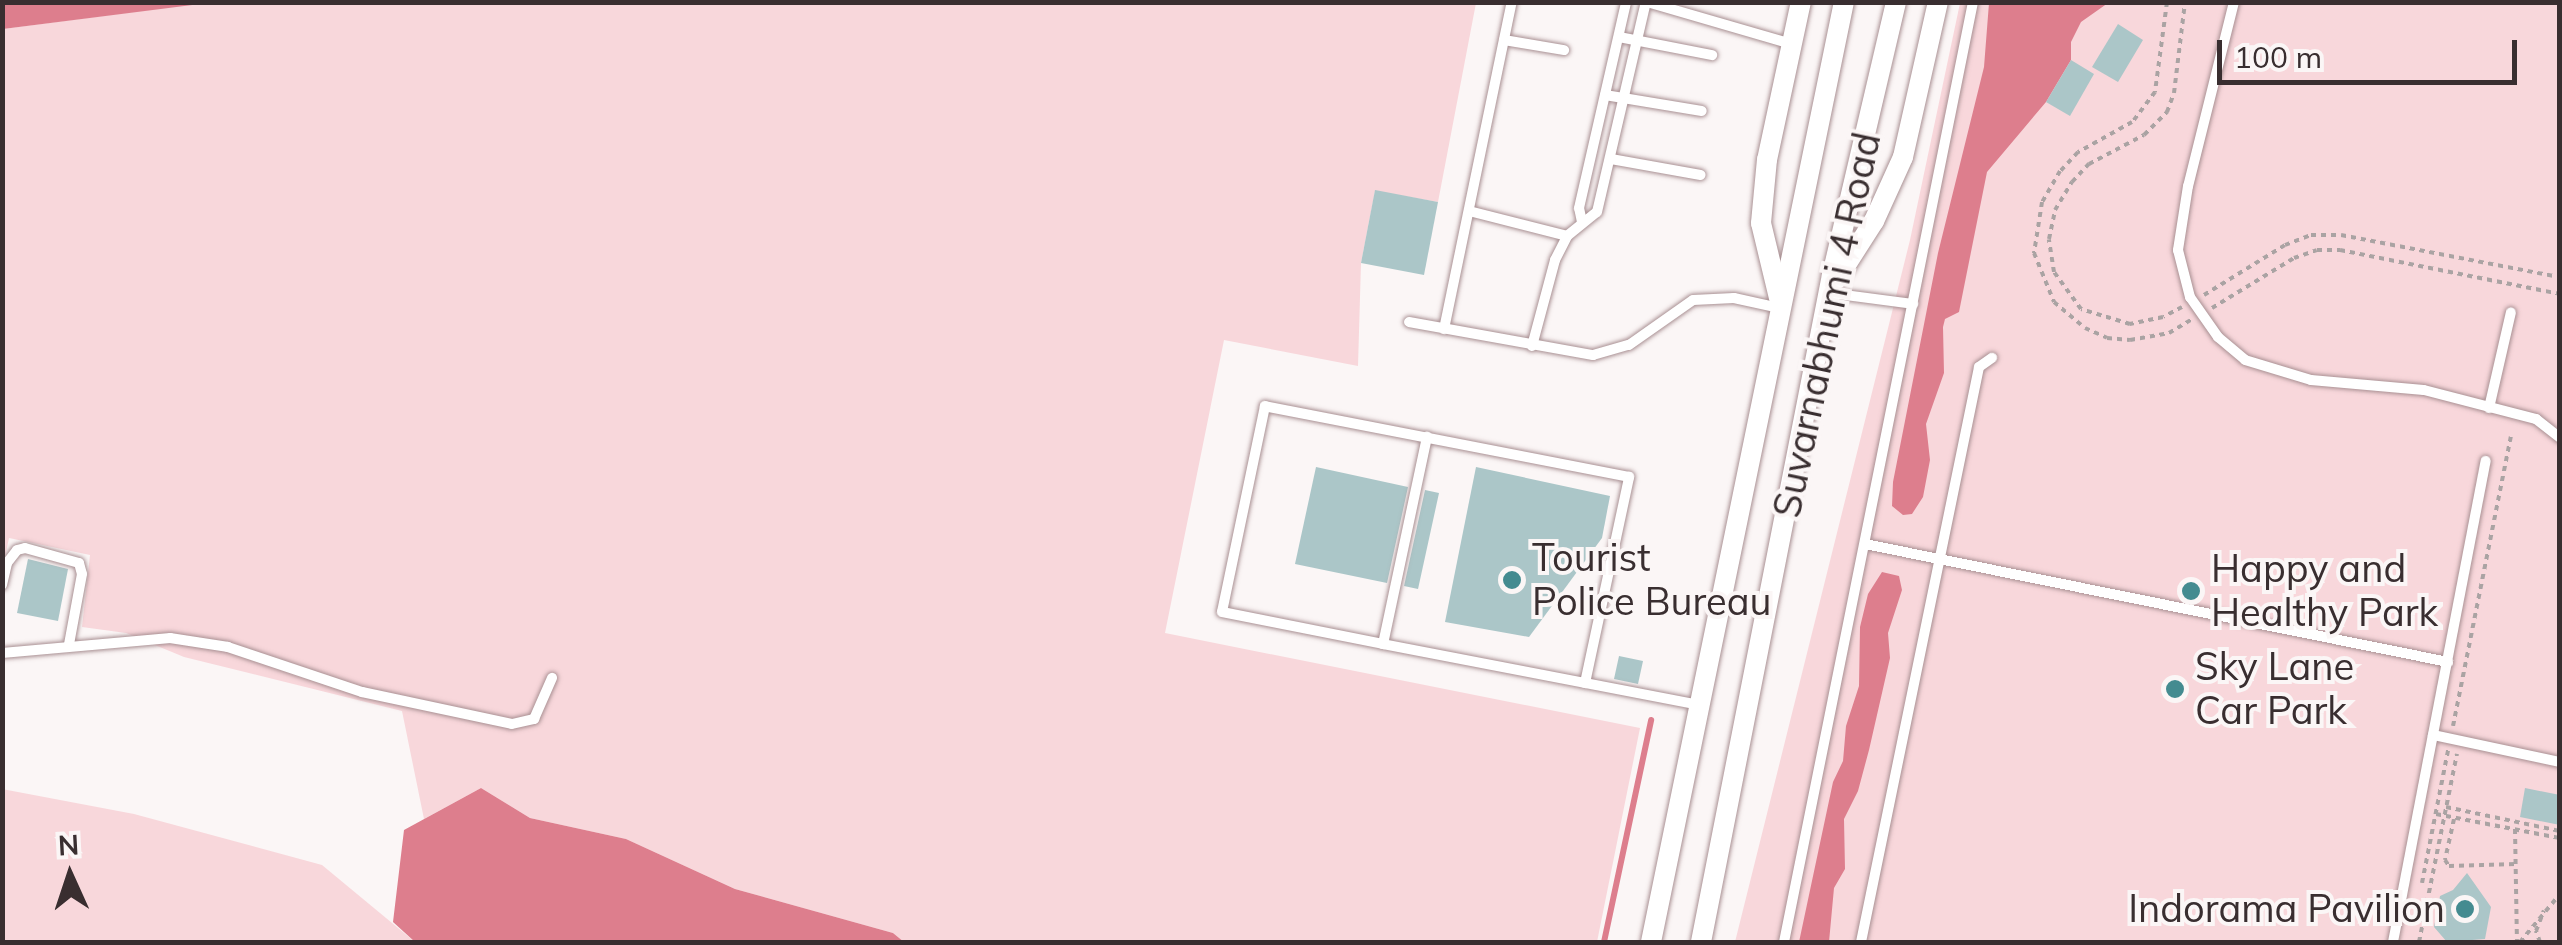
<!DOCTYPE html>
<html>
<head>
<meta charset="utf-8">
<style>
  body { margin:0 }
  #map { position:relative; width:2562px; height:945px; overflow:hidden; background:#fbf6f6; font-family:Mulish,sans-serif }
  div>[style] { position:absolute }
  .green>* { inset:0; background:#f8d7db }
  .water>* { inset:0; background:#dd7e8d }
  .stream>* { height:6px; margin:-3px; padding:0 3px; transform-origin:3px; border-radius:3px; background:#dd7e8d }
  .building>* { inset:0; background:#abc6c8 }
  .path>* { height:4px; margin-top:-2px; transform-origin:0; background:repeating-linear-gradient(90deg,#aaa3a3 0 5px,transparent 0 10px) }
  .roads { filter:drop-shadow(0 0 2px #a99093) drop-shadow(0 0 2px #a99093) }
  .lane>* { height:10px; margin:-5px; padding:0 5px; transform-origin:5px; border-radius:5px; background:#fff }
  .street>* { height:20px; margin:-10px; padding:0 10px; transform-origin:10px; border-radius:10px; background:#fff }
  .dots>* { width:28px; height:28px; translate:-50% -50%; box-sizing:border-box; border:5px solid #fbf6f6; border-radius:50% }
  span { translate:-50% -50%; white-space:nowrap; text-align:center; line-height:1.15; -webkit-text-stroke:8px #fbf6f6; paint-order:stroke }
  .street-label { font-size:38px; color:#392e30 }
  .poi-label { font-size:38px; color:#392e30 }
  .left { translate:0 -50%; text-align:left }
  .right { translate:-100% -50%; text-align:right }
  .frame { position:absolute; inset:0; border:5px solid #392e30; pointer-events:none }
  .north { position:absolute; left:20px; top:825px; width:100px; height:100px; -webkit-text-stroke:8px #fbf6f6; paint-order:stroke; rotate:357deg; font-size:28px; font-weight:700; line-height:40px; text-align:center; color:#392e30 }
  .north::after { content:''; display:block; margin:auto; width:35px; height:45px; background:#392e30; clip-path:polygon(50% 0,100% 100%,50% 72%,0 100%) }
  .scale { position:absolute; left:2217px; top:40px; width:300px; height:45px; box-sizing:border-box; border:5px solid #392e30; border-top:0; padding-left:12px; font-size:30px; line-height:35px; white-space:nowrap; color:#392e30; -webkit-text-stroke:8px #fbf6f6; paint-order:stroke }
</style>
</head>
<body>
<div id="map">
  <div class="green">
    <div style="clip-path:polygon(208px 2px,1476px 3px,1438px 202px,1375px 191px,1361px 263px,1358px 366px,1224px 340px,1165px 633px,1640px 728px,1597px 942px,904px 942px,893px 933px,735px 889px,626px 839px,530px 818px,481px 788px,424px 819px,402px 711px,184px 657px,126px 633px,82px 627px,90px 555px,9px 538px,3px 566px,3px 29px)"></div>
    <div style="clip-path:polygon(1960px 3px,2559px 3px,2559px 942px,1735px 942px,1910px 240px)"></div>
    <div style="clip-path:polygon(2px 789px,134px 814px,322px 865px,415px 942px,3px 942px)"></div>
  </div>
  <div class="water">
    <div style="clip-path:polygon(2px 3px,3px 2px,208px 3px,3px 29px)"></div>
    <div style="clip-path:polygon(1989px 3px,2108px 3px,2081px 22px,2071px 42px,2071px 60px,2046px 102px,1987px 172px,1959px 312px,1945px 319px,1943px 327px,1944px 373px,1926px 424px,1930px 460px,1923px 497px,1912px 514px,1903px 515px,1892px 506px,1893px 482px,1938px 253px,1984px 67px)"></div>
    <div style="clip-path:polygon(1882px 572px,1899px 576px,1902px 590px,1888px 633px,1890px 658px,1869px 750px,1858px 791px,1844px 819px,1845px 869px,1834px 888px,1829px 942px,1799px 942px,1833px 782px,1843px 761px,1846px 726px,1859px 686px,1860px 627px,1868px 594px)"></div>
    <div style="clip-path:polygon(481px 788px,530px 818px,626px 839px,735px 889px,893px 933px,904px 942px,415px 942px,393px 922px,404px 830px)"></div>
  </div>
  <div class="stream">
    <div style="left:1604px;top:942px;width:227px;rotate:-78deg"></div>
  </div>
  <div class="building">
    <div style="clip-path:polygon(2118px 24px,2143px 40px,2118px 82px,2092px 67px)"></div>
    <div style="clip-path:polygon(2071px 60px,2094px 74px,2070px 116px,2046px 102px)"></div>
    <div style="clip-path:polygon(1375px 190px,1438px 202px,1424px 275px,1361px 263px)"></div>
    <div style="clip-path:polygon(1316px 467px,1408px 487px,1387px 583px,1295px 564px)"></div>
    <div style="clip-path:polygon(1476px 467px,1610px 496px,1602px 538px,1529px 637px,1445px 622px)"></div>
    <div style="clip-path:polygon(1425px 490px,1439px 493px,1418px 589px,1404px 586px)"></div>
    <div style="clip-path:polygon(28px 559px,68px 569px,58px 621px,17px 613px)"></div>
    <div style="clip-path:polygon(1619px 656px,1643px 661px,1638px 684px,1614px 679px)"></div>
    <div style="clip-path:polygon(2525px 788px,2560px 795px,2560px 825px,2520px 817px)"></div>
    <div style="clip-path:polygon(2467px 873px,2491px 907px,2485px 939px,2447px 942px,2434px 927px,2440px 896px,2453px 890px)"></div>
  </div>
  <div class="path">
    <div style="left:2167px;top:2px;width:91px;rotate:97.6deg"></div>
    <div style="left:2155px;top:92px;width:38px;rotate:127deg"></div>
    <div style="left:2132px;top:122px;width:62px;rotate:150.9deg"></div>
    <div style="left:2078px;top:152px;width:26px;rotate:133deg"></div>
    <div style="left:2060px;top:171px;width:36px;rotate:120deg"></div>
    <div style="left:2042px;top:202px;width:52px;rotate:98.9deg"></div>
    <div style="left:2034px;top:253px;width:53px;rotate:67.8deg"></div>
    <div style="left:2054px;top:302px;width:40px;rotate:40deg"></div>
    <div style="left:2085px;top:328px;width:24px;rotate:24deg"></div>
    <div style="left:2107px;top:338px;width:23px;rotate:5deg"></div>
    <div style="left:2130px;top:340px;width:40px;rotate:-10deg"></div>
    <div style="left:2169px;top:333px;width:26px;rotate:-31deg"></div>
    <div style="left:2204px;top:295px;width:95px;rotate:-31.7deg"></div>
    <div style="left:2285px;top:245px;width:28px;rotate:-21deg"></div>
    <div style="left:2311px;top:235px;width:30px"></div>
    <div style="left:2341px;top:235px;width:223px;rotate:10.9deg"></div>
    <div style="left:2182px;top:307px;width:21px;rotate:152deg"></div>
    <div style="left:2163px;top:317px;width:34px;rotate:168deg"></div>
    <div style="left:2130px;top:324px;width:51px;rotate:-163deg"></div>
    <div style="left:2081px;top:309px;width:46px;rotate:-126.1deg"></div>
    <div style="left:2054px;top:272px;width:33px;rotate:-99deg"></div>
    <div style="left:2049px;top:239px;width:30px;rotate:-78deg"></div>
    <div style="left:2055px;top:210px;width:33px;rotate:-59deg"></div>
    <div style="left:2072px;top:182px;width:25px;rotate:-47deg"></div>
    <div style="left:2089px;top:164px;width:62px;rotate:-27.8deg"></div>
    <div style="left:2144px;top:135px;width:33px;rotate:-45deg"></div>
    <div style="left:2167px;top:112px;width:20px;rotate:-70deg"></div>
    <div style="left:2174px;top:93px;width:92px;rotate:-83.1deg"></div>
    <div style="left:2212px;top:308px;width:96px;rotate:-31.4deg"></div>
    <div style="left:2294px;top:258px;width:24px;rotate:-19deg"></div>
    <div style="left:2317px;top:250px;width:23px"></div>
    <div style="left:2340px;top:250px;width:224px;rotate:11.3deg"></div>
    <div style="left:2453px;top:726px;width:295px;rotate:-78.7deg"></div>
    <div style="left:2446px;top:807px;width:116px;rotate:11.9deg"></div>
    <div style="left:2436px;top:814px;width:126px;rotate:11deg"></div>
    <div style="left:2454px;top:819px;width:42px;rotate:102.4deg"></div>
    <div style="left:2445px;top:860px;width:7px;rotate:56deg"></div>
    <div style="left:2449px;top:866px;width:67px;rotate:-1.7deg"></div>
    <div style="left:2515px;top:829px;width:113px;rotate:89deg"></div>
    <div style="left:2422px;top:883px;width:136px;rotate:-78.9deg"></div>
    <div style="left:2419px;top:942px;width:192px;rotate:-78.6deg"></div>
    <div style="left:2520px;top:942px;width:62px;rotate:-50.2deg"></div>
    <div style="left:2540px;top:942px;width:12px;rotate:-110deg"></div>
    <div style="left:2536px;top:931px;width:22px;rotate:-69deg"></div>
  </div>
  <div class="roads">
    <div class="lane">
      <div style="left:1647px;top:2px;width:151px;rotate:16.2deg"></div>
      <div style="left:2234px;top:2px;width:190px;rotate:104deg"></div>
      <div style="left:2188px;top:186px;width:65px;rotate:98.9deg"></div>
      <div style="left:2178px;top:250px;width:49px;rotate:75.7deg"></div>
      <div style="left:2190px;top:297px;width:49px;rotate:55deg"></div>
      <div style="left:2218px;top:337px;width:35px;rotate:40deg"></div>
      <div style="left:2245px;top:360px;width:69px;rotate:16.9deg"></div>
      <div style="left:2311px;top:380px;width:113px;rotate:5.1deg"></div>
      <div style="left:2424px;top:390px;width:116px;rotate:14.5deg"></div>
      <div style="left:2536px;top:419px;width:31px;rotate:38deg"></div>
      <div style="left:1619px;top:37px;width:95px;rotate:11deg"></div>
      <div style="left:1504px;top:40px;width:61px;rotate:9.5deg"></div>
      <div style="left:1605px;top:95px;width:98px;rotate:9.4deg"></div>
      <div style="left:1611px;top:159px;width:91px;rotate:10.1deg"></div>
      <div style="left:1469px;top:211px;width:101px;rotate:14.3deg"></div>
      <div style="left:1582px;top:222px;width:14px;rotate:-102deg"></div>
      <div style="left:1579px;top:208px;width:211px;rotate:-77.1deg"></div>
      <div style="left:1830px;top:293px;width:84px;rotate:7.5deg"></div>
      <div style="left:1409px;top:322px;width:187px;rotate:10.2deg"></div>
      <div style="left:1593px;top:355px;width:37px;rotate:-16deg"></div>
      <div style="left:1629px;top:345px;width:78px;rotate:-35.1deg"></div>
      <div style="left:1693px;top:300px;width:41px;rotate:-2.8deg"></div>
      <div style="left:1734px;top:298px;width:47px;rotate:12.3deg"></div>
      <div style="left:1444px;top:329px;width:334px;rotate:-78.3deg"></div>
      <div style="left:1532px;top:346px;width:89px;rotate:-75deg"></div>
      <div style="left:1555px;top:260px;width:27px;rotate:-63deg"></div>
      <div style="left:1567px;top:236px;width:38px;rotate:-39deg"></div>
      <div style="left:1597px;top:212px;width:216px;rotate:-76.9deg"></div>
      <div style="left:2489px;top:408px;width:98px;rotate:-77.1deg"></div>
      <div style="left:1865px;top:544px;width:595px;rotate:11.44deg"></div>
      <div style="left:2px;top:585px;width:23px;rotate:-77deg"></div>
      <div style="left:7px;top:563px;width:16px;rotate:-52deg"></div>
      <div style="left:17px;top:550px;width:8px;rotate:-14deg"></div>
      <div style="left:25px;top:548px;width:56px;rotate:15.5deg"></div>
      <div style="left:79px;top:563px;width:11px;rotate:75deg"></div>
      <div style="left:82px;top:574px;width:71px;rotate:100.5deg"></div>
      <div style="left:1383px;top:644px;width:212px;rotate:-78deg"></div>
      <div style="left:2px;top:653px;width:169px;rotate:-5.1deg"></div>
      <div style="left:170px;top:638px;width:59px;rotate:8.8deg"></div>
      <div style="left:228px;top:647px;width:141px;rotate:18.6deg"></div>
      <div style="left:362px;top:692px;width:153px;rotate:12deg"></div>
      <div style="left:512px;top:724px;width:23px;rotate:-13deg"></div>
      <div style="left:534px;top:719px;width:45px;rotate:-66.3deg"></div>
      <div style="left:1585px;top:683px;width:211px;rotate:-77.9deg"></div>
      <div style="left:1629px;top:477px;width:371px;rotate:-169deg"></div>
      <div style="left:1265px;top:406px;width:210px;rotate:101.8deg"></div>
      <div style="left:1222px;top:612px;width:164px;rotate:11.2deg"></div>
      <div style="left:1383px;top:644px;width:322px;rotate:10.9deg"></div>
      <div style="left:2433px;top:735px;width:130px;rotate:12deg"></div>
      <div style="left:1784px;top:942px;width:959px;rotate:-78.63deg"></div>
      <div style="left:1861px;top:942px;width:587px;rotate:-78.4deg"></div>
      <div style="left:1979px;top:367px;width:16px;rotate:-35deg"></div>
      <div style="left:2393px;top:942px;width:490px;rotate:-79.1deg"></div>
    </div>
    <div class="street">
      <div style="left:1837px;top:279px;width:69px;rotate:-57.5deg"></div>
      <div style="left:1874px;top:221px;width:70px;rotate:-65.6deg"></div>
      <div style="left:1903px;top:157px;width:159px;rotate:-77.3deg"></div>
      <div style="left:1779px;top:298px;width:77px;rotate:-103.5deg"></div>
      <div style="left:1761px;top:223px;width:63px;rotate:-84.6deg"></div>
      <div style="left:1767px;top:160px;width:162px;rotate:-77.9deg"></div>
      <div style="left:1651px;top:942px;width:960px;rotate:-78.4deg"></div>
      <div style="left:1701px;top:942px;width:680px;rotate:-78.89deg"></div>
      <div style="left:1832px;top:275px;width:280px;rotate:-76.8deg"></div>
    </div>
  </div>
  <div class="dots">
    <div style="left:1512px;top:580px;background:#448b90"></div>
    <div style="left:2191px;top:591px;background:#448b90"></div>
    <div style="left:2175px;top:689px;background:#448b90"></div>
    <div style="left:2465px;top:909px;background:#448b90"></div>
  </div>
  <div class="street-label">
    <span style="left:1827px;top:325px;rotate:-78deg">Suvarnabhumi 4 Road</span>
  </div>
  <div class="poi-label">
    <span class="left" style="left:1532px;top:580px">Tourist<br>Police Bureau</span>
    <span class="left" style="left:2211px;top:591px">Happy and<br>Healthy Park</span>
    <span class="left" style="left:2195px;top:689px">Sky Lane<br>Car Park</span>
    <span class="right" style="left:2445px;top:909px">Indorama Pavilion</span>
  </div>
  <div class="frame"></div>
  <div class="north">N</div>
  <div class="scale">100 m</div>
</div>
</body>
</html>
